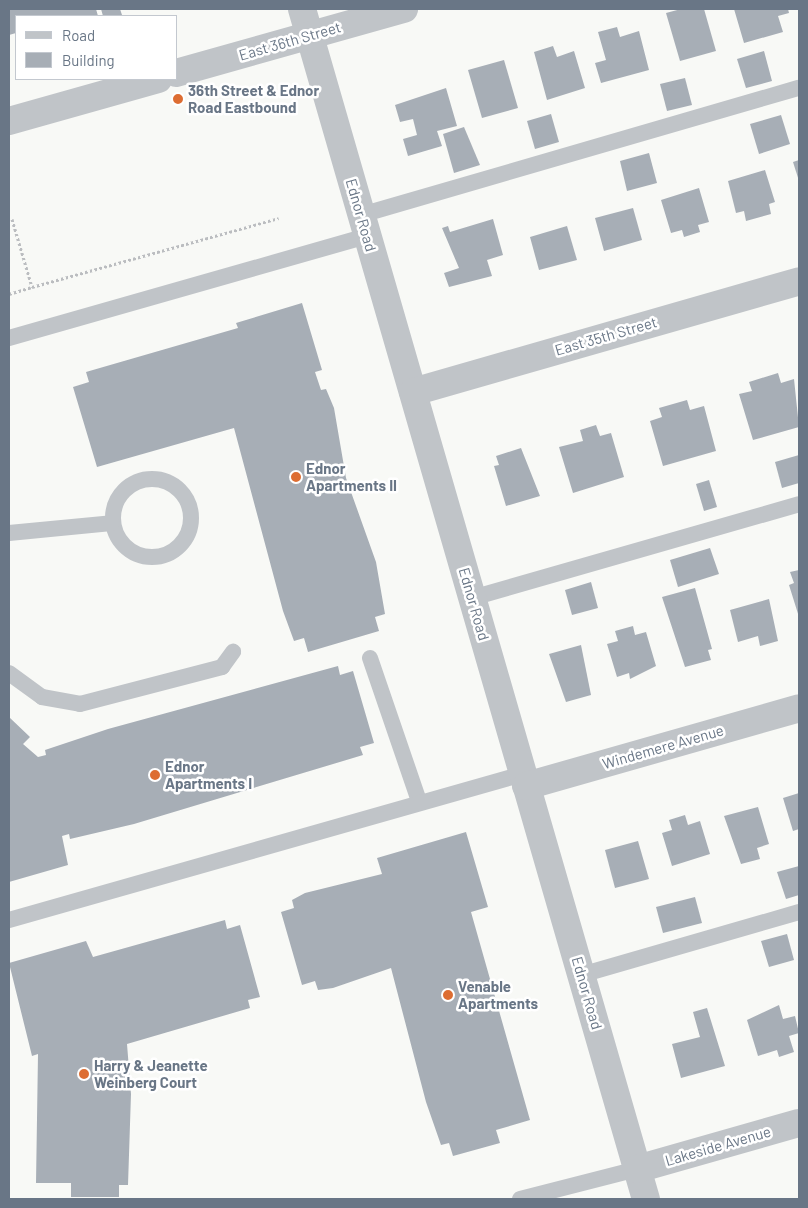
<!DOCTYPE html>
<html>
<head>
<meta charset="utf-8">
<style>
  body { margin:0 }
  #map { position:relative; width:808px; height:1208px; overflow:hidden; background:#f8f9f6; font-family:Barlow,sans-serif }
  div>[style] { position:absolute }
  .building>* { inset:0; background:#a7aeb6 }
  .path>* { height:3px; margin-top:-1.5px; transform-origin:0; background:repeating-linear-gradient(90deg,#bbbdc0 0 2.5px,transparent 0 5px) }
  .service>* { height:16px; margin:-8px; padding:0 8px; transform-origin:8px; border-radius:8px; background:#c0c4c8 }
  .service>.ring { margin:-8px; padding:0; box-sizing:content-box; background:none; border:16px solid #c0c4c8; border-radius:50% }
  .minor>* { height:28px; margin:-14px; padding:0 14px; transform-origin:14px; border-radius:14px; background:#c0c4c8 }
  .tertiary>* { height:28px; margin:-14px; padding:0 14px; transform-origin:14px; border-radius:14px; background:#c0c4c8 }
  .dots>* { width:14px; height:14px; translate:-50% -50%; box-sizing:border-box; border:2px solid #fff; border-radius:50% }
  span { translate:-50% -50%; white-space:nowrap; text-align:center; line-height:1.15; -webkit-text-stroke:5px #fff; paint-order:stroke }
  .street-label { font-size:15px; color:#697686 }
  .poi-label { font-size:15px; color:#697686; font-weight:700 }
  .left { translate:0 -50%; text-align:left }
  .frame { position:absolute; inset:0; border:10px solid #697686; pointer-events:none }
  .legend { position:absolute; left:15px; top:15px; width:162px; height:65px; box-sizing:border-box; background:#fff; border:1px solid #c3c8cf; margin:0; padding:6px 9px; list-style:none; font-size:15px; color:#697686 }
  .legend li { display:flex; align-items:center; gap:10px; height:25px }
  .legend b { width:25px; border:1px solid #c3c8cf }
</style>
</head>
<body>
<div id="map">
  <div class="building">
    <div style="clip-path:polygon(9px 9px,96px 9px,98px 16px,16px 16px,16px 33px,9px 35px)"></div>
    <div style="clip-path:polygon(101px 9px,120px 9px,122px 15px,103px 16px)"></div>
    <div style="clip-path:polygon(681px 9px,704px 9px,716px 51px,680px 61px,666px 13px)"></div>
    <div style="clip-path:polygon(734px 9px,788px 9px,789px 13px,778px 16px,783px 32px,744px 43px)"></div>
    <div style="clip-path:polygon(617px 27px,620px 37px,639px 31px,649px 70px,601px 83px,595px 63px,606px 60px,598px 32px)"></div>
    <div style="clip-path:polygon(553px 46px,557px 57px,574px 51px,585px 88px,547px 100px,534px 52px)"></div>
    <div style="clip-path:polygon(764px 51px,772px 81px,746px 88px,737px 59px)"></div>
    <div style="clip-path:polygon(504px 60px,518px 108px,482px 118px,468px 70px)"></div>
    <div style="clip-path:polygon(685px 78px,692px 105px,667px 111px,660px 84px)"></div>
    <div style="clip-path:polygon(446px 88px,457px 126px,437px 131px,442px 146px,408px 156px,403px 139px,417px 135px,413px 119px,400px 122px,395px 105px)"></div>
    <div style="clip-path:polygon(551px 114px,559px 142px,535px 149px,527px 121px)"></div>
    <div style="clip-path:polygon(781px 115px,790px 144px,759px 154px,750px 124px)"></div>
    <div style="clip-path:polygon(464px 127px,480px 165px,454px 173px,443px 134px)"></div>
    <div style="clip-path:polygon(649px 153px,657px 183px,627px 191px,620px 161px)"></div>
    <div style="clip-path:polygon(799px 160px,799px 181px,793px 162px)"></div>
    <div style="clip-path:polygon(765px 170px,775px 202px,769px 204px,771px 214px,746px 221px,744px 211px,736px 213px,728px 181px)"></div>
    <div style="clip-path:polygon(699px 188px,709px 222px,698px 225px,700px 232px,684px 237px,682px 230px,671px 233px,661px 200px)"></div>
    <div style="clip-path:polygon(633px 208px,642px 240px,604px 251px,595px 218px)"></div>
    <div style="clip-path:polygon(493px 219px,503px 255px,487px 260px,492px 276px,449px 287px,444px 273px,459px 268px,442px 228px,448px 226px,450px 232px)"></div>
    <div style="clip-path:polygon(567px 226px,577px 260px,539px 270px,530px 237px)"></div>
    <div style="clip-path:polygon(302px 303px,322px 370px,315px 372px,321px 390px,326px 389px,334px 408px,346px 478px,376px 562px,385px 614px,375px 617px,379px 631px,308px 652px,304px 638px,294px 641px,283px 611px,234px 428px,97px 467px,73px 387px,89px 382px,86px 372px,238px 328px,236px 323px)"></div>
    <div style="clip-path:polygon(778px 373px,781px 383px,794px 379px,799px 427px,753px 440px,739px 394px,752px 391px,749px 382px)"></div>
    <div style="clip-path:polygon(687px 400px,690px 410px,704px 406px,716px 451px,663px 466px,650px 421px,662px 417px,659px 408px)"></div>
    <div style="clip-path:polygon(596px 425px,600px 436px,611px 433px,624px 477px,573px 493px,559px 447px,583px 441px,580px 430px)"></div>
    <div style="clip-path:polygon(521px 448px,540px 496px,506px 506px,494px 466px,499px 465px,496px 456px)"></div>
    <div style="clip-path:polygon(799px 455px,799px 483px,782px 488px,775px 462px)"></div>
    <div style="clip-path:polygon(709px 480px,717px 507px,704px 511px,696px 484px)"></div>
    <div style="clip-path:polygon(710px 548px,719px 574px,678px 587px,670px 560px)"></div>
    <div style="clip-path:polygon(799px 570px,799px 617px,789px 585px,794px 583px,790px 572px)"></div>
    <div style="clip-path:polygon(591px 582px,598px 608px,572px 615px,565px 590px)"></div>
    <div style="clip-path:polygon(695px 588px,712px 649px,708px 650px,711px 660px,685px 667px,662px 597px)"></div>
    <div style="clip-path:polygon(769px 599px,778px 641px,760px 646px,758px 636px,738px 642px,730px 610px)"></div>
    <div style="clip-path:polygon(633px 626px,635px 635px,646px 632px,656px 666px,630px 679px,629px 673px,617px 677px,607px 644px,618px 641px,615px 631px)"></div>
    <div style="clip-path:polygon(581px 645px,591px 695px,566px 702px,549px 654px)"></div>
    <div style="clip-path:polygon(338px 666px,340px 675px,353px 671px,374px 743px,360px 747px,363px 755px,134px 824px,70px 839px,69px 834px,62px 836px,68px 865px,9px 882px,9px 717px,30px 737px,23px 744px,38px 757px,46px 755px,45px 750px,108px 729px)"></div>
    <div style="clip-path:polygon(799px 793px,799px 829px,793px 831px,783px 798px)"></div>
    <div style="clip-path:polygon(758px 807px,769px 844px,757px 848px,760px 859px,741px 864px,724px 816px)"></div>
    <div style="clip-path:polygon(685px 815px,688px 825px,700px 821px,710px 854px,672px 866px,662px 833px,672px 830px,669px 820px)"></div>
    <div style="clip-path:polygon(466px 832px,488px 907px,471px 912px,530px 1120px,496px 1130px,500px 1143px,453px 1156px,449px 1143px,441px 1145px,426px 1102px,391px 968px,333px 988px,318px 990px,315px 981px,302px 985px,281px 912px,294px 908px,292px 900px,305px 893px,382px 874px,377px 858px)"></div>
    <div style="clip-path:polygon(638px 841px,649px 879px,615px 888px,605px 850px)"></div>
    <div style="clip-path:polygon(799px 866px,799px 895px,786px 899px,777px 872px)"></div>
    <div style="clip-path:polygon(695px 897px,702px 923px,663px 933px,656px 907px)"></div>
    <div style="clip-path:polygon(225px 920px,227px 929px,240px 925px,260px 997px,248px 1000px,250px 1008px,127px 1044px,131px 1094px,128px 1185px,119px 1185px,119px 1197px,71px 1197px,71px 1183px,36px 1183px,38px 1054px,32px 1056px,9px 963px,86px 941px,93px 957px)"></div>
    <div style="clip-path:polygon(787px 934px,794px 960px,769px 967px,761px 941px)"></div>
    <div style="clip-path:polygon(779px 1005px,783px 1019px,795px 1016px,799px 1033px,789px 1036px,794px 1052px,779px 1057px,777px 1050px,758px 1056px,747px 1020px)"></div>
    <div style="clip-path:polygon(707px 1008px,725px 1066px,681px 1078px,672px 1044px,700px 1037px,693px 1012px)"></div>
  </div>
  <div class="path">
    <div style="left:12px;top:219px;width:71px;rotate:73.6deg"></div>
    <div style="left:32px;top:287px;width:256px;rotate:-15.6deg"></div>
    <div style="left:9px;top:294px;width:24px;rotate:-17deg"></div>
  </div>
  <div class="service">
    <div style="left:361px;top:215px;width:456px;rotate:-16.2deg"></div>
    <div style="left:9px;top:338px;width:373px;rotate:-15.9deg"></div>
    <div class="ring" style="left:113px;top:479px;width:62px;height:62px"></div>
    <div style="left:9px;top:533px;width:103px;rotate:-5.5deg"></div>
    <div style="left:472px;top:598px;width:340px;rotate:-16deg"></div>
    <div style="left:370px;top:658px;width:151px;rotate:71.1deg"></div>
    <div style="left:9px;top:673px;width:41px;rotate:36deg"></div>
    <div style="left:42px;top:697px;width:39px;rotate:10deg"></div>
    <div style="left:80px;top:704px;width:147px;rotate:-14.6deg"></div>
    <div style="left:222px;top:667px;width:19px;rotate:-54deg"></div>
    <div style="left:9px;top:920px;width:534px;rotate:-15.86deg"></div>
    <div style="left:581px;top:975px;width:227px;rotate:-16.1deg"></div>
    <div style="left:520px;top:1199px;width:121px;rotate:-14.4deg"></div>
  </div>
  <div class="minor">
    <div style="left:302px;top:9px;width:1239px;rotate:73.88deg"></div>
    <div style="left:413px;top:392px;width:402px;rotate:-16deg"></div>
    <div style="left:526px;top:786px;width:284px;rotate:-15.9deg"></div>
    <div style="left:637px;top:1169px;width:168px;rotate:-15.9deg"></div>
  </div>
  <div class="tertiary">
    <div style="left:176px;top:73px;width:237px;rotate:-15.7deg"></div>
    <div style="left:9px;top:121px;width:155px;rotate:-15.7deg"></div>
  </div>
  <div class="dots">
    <div style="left:178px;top:99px;background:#dd6d32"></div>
    <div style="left:296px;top:477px;background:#dd6d32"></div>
    <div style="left:155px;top:775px;background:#dd6d32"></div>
    <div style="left:448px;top:995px;background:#dd6d32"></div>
    <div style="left:84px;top:1074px;background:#dd6d32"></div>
  </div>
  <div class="street-label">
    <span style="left:290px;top:41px;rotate:-16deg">East 36th Street</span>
    <span style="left:361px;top:215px;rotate:74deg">Ednor Road</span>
    <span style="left:606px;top:336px;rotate:-16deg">East 35th Street</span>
    <span style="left:474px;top:604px;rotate:74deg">Ednor Road</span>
    <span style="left:663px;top:747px;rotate:-16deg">Windemere Avenue</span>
    <span style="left:587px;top:993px;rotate:74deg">Ednor Road</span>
    <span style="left:718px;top:1146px;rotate:-16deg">Lakeside Avenue</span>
  </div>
  <div class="poi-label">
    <span class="left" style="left:188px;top:99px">36th Street &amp; Ednor<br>Road Eastbound</span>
    <span class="left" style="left:306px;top:477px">Ednor<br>Apartments II</span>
    <span class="left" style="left:165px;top:775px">Ednor<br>Apartments I</span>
    <span class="left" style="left:458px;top:995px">Venable<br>Apartments</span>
    <span class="left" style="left:94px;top:1074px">Harry &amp; Jeanette<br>Weinberg Court</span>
  </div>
  <div class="frame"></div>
  <ul class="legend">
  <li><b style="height:6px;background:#c0c4c8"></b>Road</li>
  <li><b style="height:14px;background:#a7aeb6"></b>Building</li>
  </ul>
</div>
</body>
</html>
